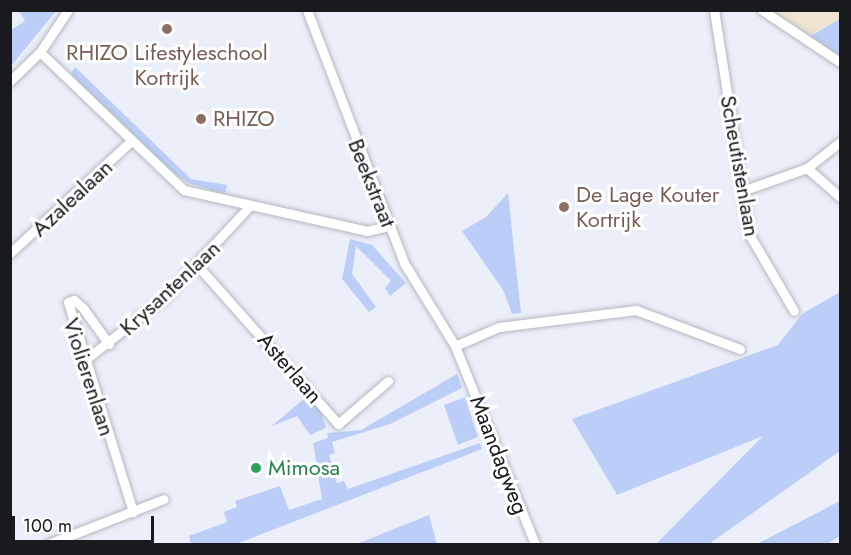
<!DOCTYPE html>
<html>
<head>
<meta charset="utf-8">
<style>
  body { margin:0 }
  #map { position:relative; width:851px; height:555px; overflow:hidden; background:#ebeff9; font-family:Jost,sans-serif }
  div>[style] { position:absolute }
  .commercial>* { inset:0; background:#efe4d0 }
  .green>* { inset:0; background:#bccef8 }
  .roads { filter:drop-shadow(0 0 2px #b4b8c0) drop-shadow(0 0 2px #b4b8c0) }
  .street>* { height:9px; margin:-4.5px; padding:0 4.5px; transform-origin:4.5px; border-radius:4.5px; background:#fff }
  .dots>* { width:16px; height:16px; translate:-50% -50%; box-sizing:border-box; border:3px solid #fff; border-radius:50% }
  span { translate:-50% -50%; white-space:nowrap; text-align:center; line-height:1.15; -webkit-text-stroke:6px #fff; paint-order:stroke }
  .education-label { font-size:22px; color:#785e54 }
  .left { translate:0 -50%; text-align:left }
  .street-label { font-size:22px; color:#181a1d }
  .leisure-label { font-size:22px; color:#27864d }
  .frame { position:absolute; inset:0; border:12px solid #181a1d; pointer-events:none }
  .scale { position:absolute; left:12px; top:516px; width:142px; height:27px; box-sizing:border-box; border:3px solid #181a1d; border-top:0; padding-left:8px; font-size:18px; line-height:21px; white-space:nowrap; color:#181a1d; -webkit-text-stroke:4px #fff; paint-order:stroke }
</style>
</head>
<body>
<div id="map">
  <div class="commercial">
    <div style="clip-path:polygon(773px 11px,840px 11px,840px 19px,810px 36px)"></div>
  </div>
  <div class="green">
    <div style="clip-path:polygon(19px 11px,56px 11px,11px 66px,11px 30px,25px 21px)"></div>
    <div style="clip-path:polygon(840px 19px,840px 56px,810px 36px)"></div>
    <div style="clip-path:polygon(75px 67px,191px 179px,227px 185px,225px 194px,188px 183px,169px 169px,71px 74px)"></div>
    <div style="clip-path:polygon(508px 193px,521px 313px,512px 314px,503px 290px,462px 231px,486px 217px)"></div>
    <div style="clip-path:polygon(350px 239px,372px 245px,406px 283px,390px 296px,385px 288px,391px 281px,356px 246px,352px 274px,376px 307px,369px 312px,342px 279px)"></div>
    <div style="clip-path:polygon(840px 292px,840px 451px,709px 544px,656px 544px,763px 436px,617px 495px,572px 419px,778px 345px,802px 314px)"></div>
    <div style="clip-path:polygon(457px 374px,462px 388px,390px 424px,332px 442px,335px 453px,329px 455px,337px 483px,344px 481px,348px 489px,480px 443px,482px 449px,236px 544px,191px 544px,189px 536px,227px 522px,224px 512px,237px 507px,235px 501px,280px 486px,289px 510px,322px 499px,313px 443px,328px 438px,327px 433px,361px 430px)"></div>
    <div style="clip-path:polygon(307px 396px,320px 409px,326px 428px,310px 435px,297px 416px,272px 426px)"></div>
    <div style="clip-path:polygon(465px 397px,478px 437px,458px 445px,444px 405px)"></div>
    <div style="clip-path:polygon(840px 501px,840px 536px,827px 544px,757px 544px)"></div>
    <div style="clip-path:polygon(429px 515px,437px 544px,357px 544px,384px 533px)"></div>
  </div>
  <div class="roads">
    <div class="street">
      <div style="left:307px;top:10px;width:271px;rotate:69deg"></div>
      <div style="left:404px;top:263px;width:97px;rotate:58.4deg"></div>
      <div style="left:455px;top:346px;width:214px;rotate:68deg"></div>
      <div style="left:714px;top:10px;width:227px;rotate:81.1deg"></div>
      <div style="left:749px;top:234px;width:89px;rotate:59.7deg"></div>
      <div style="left:762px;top:10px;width:94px;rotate:33.7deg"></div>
      <div style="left:40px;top:52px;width:199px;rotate:43.8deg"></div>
      <div style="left:184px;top:190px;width:188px;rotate:12.6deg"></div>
      <div style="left:367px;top:231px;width:23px;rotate:-13deg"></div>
      <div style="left:10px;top:81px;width:42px;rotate:-44deg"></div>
      <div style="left:40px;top:52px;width:50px;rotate:-56.3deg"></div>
      <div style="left:807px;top:168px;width:44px;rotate:41.3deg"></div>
      <div style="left:742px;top:191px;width:69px;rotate:-19.5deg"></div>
      <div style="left:807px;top:168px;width:42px;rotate:-38.2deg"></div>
      <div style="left:10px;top:253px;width:165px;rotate:-42.8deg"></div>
      <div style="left:197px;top:265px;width:213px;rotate:48.4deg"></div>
      <div style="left:338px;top:424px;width:66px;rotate:-40.7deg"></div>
      <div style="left:109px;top:344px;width:44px;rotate:-125.8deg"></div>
      <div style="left:83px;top:308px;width:12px;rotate:-138deg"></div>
      <div style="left:74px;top:300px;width:6px;rotate:162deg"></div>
      <div style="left:68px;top:302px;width:220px;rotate:72.8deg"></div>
      <div style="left:455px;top:346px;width:48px;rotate:-23.4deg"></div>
      <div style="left:499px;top:327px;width:138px;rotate:-7.1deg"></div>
      <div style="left:636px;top:310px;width:111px;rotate:20.6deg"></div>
      <div style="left:86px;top:359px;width:98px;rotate:-37.9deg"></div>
      <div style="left:163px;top:299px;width:125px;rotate:-47deg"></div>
      <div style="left:48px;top:544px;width:124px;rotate:-21.2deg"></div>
    </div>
  </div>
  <div class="dots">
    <div style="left:167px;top:29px;background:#8d6e63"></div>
    <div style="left:201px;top:119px;background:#8d6e63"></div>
    <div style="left:564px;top:207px;background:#8d6e63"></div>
    <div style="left:256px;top:468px;background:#2e9e5b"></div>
  </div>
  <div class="education-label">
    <span style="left:167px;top:65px">RHIZO Lifestyleschool<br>Kortrijk</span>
    <span class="left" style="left:213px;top:119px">RHIZO</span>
    <span class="left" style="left:576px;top:207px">De Lage Kouter<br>Kortrijk</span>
  </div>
  <div class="street-label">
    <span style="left:740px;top:166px;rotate:80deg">Scheutistenlaan</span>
    <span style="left:372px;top:183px;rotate:68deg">Beekstraat</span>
    <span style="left:72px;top:198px;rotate:-43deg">Azalealaan</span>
    <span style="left:170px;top:288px;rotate:-43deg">Krysantenlaan</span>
    <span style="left:290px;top:368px;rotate:49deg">Asterlaan</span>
    <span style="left:89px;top:377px;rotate:72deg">Violierenlaan</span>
    <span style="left:499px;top:455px;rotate:69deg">Maandagweg</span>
  </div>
  <div class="leisure-label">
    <span class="left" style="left:268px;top:468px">Mimosa</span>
  </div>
  <div class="frame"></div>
  <div class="scale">100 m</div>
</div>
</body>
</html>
